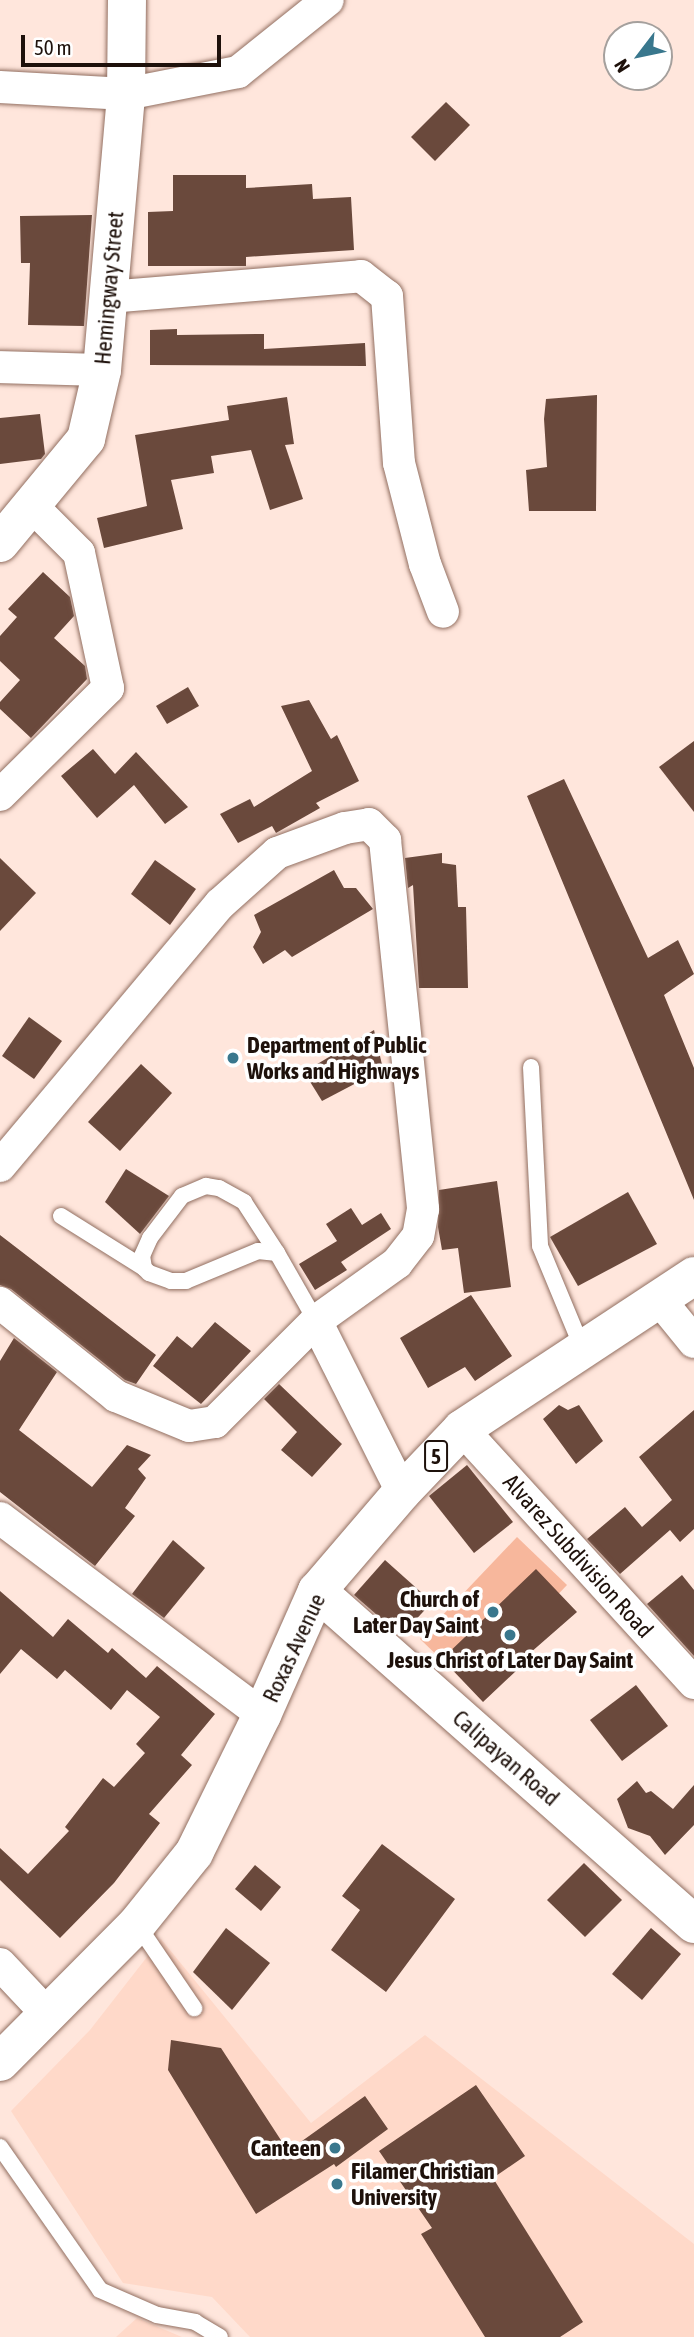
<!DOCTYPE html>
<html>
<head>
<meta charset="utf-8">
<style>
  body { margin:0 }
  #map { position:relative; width:694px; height:2337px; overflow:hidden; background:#ffe6dc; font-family:"Asap Condensed",sans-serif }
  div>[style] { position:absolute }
  .built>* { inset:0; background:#ffd9c9 }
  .green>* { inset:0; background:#f7b79c }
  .building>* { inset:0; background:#6a493c }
  .roads { filter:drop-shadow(0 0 2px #926f61) drop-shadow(0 0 2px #926f61) }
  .lane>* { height:16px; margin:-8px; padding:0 8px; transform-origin:8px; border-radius:8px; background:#fff }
  .street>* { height:32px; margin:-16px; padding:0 16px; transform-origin:16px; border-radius:16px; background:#fff }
  .secondary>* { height:38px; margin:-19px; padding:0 19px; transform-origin:19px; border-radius:19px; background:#fff }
  .highway>* { height:38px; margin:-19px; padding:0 19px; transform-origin:19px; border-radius:19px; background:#fff }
  .dots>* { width:19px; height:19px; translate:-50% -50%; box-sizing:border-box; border:4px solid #fff; border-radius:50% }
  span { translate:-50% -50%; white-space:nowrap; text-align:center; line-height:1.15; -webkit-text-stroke:7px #fff; paint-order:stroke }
  .shield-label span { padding:2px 5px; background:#fff; border:2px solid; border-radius:5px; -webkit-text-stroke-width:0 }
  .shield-label { font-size:21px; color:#1e110b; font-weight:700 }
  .street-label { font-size:23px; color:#1e110b }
  .poi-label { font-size:23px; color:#1e110b; font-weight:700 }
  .left { translate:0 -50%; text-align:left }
  .right { translate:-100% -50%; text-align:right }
  .north { position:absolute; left:603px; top:21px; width:70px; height:70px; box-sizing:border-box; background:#fff; border:2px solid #a5a09d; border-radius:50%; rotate:238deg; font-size:19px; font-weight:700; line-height:28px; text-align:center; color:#1e110b }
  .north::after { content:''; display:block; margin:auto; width:24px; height:32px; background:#39778d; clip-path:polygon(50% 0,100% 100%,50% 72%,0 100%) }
  .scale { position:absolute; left:21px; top:35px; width:200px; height:32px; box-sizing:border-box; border:4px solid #1e110b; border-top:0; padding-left:9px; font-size:21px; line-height:24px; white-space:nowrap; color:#1e110b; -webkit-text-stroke:5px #fff; paint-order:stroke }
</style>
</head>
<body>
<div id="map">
  <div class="built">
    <div style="clip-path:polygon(161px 1939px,311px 2123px,425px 2035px,694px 2244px,694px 2337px,250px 2337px,212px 2297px,123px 2283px,11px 2111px,90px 2030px)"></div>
    <div style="clip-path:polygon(137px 2318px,182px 2337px,116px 2337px)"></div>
  </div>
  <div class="green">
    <div style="clip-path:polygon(517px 1537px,567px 1585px,470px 1687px,420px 1639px)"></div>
  </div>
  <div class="building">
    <div style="clip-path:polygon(446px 102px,470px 125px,435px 161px,411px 137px)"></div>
    <div style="clip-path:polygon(173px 175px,246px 175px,246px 188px,312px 184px,313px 199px,351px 197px,354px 250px,246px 257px,246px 266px,148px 266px,148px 212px,173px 211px)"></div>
    <div style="clip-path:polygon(92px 215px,84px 326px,28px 325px,30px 263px,21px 263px,20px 216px)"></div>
    <div style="clip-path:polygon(177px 329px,177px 335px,264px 334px,264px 349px,365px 343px,366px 366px,150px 365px,150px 330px)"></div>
    <div style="clip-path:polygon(597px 395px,596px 511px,529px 511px,526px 470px,547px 467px,544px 419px,546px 399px)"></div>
    <div style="clip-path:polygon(287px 397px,294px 444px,285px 445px,303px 499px,270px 510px,251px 450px,211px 456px,214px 473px,171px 480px,183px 529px,104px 548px,97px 518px,147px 506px,135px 435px,229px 420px,227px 406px)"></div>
    <div style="clip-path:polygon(40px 414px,45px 454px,41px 459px,0 464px,0 418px)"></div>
    <div style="clip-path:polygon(43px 572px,70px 597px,74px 616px,54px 638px,85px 666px,87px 679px,31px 738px,0 709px,0 702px,20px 680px,0 661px,0 636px,17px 617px,8px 609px)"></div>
    <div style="clip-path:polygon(188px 687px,199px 706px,167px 724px,156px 706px)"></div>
    <div style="clip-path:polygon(309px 700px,331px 739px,337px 735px,359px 781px,316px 803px,320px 808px,276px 833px,272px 826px,238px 843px,220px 814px,250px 799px,254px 807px,312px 771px,281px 706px)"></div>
    <div style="clip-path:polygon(694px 741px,694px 812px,659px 767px)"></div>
    <div style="clip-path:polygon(93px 749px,115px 774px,136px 752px,188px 807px,165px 824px,134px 785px,97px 818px,61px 776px)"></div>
    <div style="clip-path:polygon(564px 779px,648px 958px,678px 940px,694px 974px,664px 995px,694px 1068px,694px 1200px,527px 796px)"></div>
    <div style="clip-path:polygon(442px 853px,442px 863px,456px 865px,458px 907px,466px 907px,468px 988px,419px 988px,413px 885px,408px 888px,405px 858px)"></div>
    <div style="clip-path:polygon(0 858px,36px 893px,0 931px)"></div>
    <div style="clip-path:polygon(155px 860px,196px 889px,170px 925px,131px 894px)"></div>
    <div style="clip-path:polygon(334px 870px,344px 888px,356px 888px,373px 909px,292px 957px,285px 950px,263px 964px,253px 947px,261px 932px,254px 915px)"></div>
    <div style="clip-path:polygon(29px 1017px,62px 1041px,34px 1079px,2px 1056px)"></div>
    <div style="clip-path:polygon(374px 1030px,383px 1069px,322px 1101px,304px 1072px)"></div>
    <div style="clip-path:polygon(141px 1064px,172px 1093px,120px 1151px,88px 1122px)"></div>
    <div style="clip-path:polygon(126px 1169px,169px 1196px,140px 1234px,105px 1202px)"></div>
    <div style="clip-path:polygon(497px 1181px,511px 1287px,464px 1293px,458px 1248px,442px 1250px,438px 1227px,439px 1190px)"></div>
    <div style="clip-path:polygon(628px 1192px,657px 1244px,578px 1286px,550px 1237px)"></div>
    <div style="clip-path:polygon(351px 1208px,362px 1225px,381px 1213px,391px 1229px,341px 1262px,347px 1270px,315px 1290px,299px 1264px,337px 1241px,326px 1224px)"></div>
    <div style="clip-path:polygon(0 1235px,156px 1355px,136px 1384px,125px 1380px,11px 1289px,0 1285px)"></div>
    <div style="clip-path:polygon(471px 1295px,512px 1356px,475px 1381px,465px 1367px,428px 1388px,400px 1338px)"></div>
    <div style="clip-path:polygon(215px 1322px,251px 1351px,201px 1404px,153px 1366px,177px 1336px,192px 1348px)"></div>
    <div style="clip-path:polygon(14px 1338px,57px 1372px,19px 1430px,92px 1487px,127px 1445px,151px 1455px,138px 1469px,146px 1478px,125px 1508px,135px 1516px,95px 1566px,0 1492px,0 1361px)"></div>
    <div style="clip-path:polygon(279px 1384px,342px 1444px,312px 1477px,281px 1450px,297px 1432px,264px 1399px)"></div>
    <div style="clip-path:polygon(559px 1405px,568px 1410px,579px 1405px,603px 1441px,576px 1464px,543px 1419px)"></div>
    <div style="clip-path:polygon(694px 1410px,694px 1529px,680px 1542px,670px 1530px,620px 1574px,587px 1539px,625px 1507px,642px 1527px,672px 1500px,639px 1457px)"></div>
    <div style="clip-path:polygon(467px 1465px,513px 1522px,474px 1553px,429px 1496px)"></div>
    <div style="clip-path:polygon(173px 1540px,205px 1568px,164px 1618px,132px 1594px)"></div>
    <div style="clip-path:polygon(385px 1560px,432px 1602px,401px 1636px,354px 1595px)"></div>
    <div style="clip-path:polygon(536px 1569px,577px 1612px,514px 1667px,517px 1670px,483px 1702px,442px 1659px)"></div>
    <div style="clip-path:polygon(682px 1575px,694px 1590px,694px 1656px,647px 1604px)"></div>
    <div style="clip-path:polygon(0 1591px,53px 1637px,68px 1619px,108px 1653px,112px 1648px,146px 1678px,157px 1666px,215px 1714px,181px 1755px,192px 1765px,149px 1814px,160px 1823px,114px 1883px,60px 1938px,0 1880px,0 1848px,28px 1874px,69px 1831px,65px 1827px,103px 1778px,114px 1787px,145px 1753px,136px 1744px,160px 1717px,127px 1690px,111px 1710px,65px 1670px,57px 1679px,21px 1649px,0 1674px)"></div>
    <div style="clip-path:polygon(636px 1685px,668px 1726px,622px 1761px,590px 1720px)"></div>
    <div style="clip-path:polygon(637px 1781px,646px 1793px,651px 1791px,673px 1809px,694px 1785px,694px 1825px,665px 1855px,650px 1836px,628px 1828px,617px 1799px)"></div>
    <div style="clip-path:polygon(382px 1844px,455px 1899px,386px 1992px,331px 1950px,360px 1910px,342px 1896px)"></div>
    <div style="clip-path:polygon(584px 1863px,622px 1900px,585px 1937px,547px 1900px)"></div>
    <div style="clip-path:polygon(255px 1865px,281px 1887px,261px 1911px,235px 1889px)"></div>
    <div style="clip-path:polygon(226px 1928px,270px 1963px,232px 2010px,193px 1972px)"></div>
    <div style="clip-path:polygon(651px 1928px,681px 1954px,642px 2000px,612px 1974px)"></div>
    <div style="clip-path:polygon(171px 2040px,221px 2048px,288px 2151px,365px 2096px,388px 2129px,336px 2167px,334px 2164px,256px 2214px,168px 2070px)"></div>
    <div style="clip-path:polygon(476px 2085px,525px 2156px,493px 2178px,583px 2322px,560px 2337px,485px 2337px,421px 2234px,432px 2228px,379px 2151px)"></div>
  </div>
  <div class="roads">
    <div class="lane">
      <div style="left:531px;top:1067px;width:179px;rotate:87.1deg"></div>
      <div style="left:540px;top:1246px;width:113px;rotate:67.5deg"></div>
      <div style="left:61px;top:1216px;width:98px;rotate:32.1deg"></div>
      <div style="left:277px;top:1253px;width:19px;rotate:-174deg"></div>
      <div style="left:258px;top:1251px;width:78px;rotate:157.4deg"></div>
      <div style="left:186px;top:1281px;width:15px;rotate:180deg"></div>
      <div style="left:171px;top:1281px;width:23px;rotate:-160deg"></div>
      <div style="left:149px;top:1273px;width:7px;rotate:-135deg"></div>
      <div style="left:144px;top:1268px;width:12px;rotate:-99deg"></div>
      <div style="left:142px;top:1256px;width:20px;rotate:-66deg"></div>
      <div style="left:150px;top:1238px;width:53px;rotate:-52.7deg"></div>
      <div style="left:182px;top:1196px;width:26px;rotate:-23deg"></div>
      <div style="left:206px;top:1186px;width:13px;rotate:9deg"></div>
      <div style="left:219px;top:1188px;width:29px;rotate:29deg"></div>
      <div style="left:244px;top:1202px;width:61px;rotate:57.1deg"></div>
      <div style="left:277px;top:1253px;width:78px;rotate:60.2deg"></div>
      <div style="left:137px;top:1924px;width:102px;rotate:55.8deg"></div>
      <div style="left:0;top:2147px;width:174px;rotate:55deg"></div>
      <div style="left:100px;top:2290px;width:62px;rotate:23.7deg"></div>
      <div style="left:157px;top:2315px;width:39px;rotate:10deg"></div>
      <div style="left:195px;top:2322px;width:29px;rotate:31deg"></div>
    </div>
    <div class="street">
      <div style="left:0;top:87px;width:126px;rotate:3.2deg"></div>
      <div style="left:126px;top:94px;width:114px;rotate:-11.1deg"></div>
      <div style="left:238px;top:72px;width:115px;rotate:-38.7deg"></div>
      <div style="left:108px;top:297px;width:254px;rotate:-4.7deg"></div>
      <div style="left:361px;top:276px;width:33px;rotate:38deg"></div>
      <div style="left:387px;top:296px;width:167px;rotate:85.9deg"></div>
      <div style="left:399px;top:463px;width:104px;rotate:75.6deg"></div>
      <div style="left:425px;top:564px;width:51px;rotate:69.4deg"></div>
      <div style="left:0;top:367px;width:102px;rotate:1.7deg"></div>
      <div style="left:0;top:795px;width:152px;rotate:-44.7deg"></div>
      <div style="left:108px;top:688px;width:138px;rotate:-102.1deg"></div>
      <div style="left:79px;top:553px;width:66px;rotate:-135deg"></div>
      <div style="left:0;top:1166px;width:342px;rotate:-50deg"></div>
      <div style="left:220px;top:904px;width:76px;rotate:-41.8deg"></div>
      <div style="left:277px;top:853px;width:72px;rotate:-20.2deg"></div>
      <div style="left:345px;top:828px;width:24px;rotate:-9deg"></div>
      <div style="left:369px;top:824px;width:23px;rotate:45deg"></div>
      <div style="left:385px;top:840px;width:371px;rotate:84.1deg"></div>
      <div style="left:423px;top:1209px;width:27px;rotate:100deg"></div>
      <div style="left:418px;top:1236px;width:34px;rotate:128deg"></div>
      <div style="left:397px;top:1263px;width:100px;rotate:144.4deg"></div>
      <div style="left:316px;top:1321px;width:143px;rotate:135deg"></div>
      <div style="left:215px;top:1422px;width:26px;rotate:171deg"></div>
      <div style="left:189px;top:1426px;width:79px;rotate:-157.7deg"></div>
      <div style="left:116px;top:1396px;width:149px;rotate:-141.3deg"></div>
      <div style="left:660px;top:1300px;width:54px;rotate:51deg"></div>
      <div style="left:316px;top:1321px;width:191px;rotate:63.3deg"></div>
      <div style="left:462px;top:1429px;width:344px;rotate:47.6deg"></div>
      <div style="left:0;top:1518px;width:328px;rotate:36.9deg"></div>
      <div style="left:0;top:1964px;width:70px;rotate:46.7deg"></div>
    </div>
    <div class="secondary">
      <div style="left:0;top:543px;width:135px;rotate:-50.4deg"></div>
      <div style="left:86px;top:439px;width:71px;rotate:-76.9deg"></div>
      <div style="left:102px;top:370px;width:277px;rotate:-85deg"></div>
      <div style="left:126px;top:94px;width:94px;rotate:-89.4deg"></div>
      <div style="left:317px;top:1591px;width:503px;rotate:41.45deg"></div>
    </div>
    <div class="highway">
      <div style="left:0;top:2062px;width:194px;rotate:-45.2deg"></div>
      <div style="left:137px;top:1924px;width:91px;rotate:-51.2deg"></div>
      <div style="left:194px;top:1853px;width:154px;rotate:-63.8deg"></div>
      <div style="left:262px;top:1715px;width:136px;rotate:-66.1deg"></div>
      <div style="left:317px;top:1591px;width:130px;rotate:-49.4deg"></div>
      <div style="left:402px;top:1492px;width:87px;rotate:-46.4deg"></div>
      <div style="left:462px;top:1429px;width:278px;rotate:-33.4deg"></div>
    </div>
  </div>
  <div class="dots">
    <div style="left:233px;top:1058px;background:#39778d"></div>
    <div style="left:493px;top:1612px;background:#39778d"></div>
    <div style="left:510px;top:1635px;background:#39778d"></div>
    <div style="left:335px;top:2148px;background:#39778d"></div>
    <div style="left:337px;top:2184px;background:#39778d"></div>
  </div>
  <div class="shield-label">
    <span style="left:436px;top:1456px">5</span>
  </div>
  <div class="street-label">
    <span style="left:109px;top:288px;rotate:-85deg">Hemingway Street</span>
    <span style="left:578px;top:1556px;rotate:48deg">Alvarez Subdivision Road</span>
    <span style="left:294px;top:1648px;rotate:-65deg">Roxas Avenue</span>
    <span style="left:506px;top:1758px;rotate:41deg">Calipayan Road</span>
  </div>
  <div class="poi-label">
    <span class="left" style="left:247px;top:1058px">Department of Public<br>Works and Highways</span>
    <span class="right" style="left:479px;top:1612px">Church of<br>Later Day Saint</span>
    <span style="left:510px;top:1660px">Jesus Christ of Later Day Saint</span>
    <span class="right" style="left:321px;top:2148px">Canteen</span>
    <span class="left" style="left:351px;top:2184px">Filamer Christian<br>University</span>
  </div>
  <div class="north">N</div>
  <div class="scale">50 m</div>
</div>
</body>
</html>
